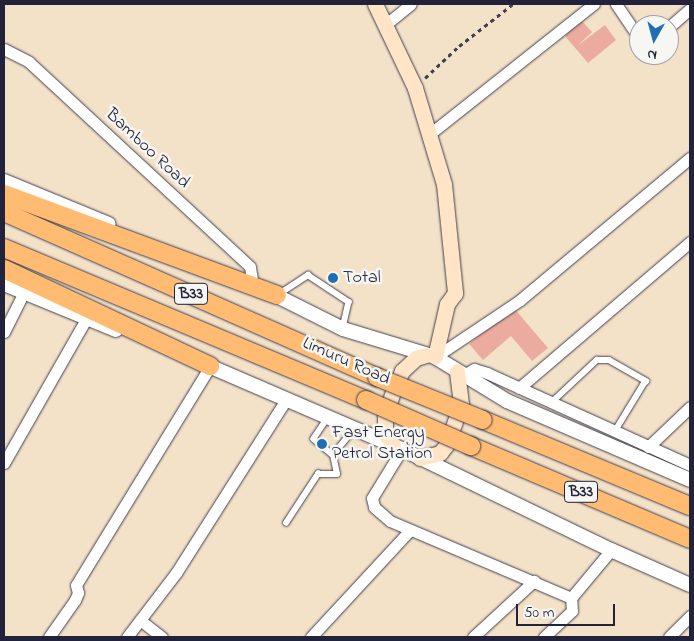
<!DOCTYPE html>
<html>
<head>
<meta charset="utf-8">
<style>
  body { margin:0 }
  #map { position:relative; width:694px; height:641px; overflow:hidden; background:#f3e1c8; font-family:"Indie Flower",sans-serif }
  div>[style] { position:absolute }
  .building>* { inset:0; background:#ecab9f }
  .path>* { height:2.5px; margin-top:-1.25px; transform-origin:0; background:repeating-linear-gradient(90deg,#413f50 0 4px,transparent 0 8px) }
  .roads { filter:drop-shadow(0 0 1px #413f50) drop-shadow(0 0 1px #413f50) }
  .service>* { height:5.5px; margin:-2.75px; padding:0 2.75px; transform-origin:2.75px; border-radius:2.75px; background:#fff }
  .minor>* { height:11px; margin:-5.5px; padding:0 5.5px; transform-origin:5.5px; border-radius:5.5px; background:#fff }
  .tertiary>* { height:14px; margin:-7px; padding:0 7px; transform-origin:7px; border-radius:7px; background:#fff }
  .secondary>* { height:15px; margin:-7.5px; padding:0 7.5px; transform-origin:7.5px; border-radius:7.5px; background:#ffe4c6 }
  .trunk>* { height:18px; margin:-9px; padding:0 9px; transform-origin:9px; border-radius:9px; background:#febb71 }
  .bridges { filter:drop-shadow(0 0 1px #413f50) drop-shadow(0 0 1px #413f50) }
  .trunk-bridge>* { height:18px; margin:-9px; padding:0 9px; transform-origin:9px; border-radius:9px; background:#febb71 }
  .dots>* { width:14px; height:14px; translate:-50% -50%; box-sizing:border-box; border:2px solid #f6f6f2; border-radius:50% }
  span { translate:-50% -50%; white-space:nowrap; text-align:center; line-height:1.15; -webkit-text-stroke:5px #f6f6f2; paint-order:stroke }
  .shield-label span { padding:1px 4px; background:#f6f6f2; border:1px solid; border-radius:4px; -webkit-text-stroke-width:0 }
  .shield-label { font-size:16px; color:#22223b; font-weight:700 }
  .street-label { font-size:18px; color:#22223b }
  .poi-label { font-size:18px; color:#22223b }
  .left { translate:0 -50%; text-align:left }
  .frame { position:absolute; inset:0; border:5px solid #22223b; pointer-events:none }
  .north { position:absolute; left:629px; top:15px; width:50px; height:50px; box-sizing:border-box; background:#f6f6f2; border:1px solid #a1a1a9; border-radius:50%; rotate:187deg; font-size:14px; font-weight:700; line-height:20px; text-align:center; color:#22223b }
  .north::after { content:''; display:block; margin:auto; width:18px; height:22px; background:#1f6fb2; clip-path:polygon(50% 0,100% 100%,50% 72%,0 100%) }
  .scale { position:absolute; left:516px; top:604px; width:99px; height:22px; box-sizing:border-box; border:2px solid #22223b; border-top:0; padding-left:6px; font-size:15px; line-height:18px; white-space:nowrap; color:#22223b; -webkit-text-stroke:4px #f6f6f2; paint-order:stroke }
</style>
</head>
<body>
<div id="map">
  <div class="building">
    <div style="clip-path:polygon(581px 20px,592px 32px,577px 46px,605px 25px,616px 40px,588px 63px,565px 36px)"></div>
    <div style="clip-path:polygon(513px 307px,548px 348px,532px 361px,511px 336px,483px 360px,469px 344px)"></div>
  </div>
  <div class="path">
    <div style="left:425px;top:78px;width:47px;rotate:-43.3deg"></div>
    <div style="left:459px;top:46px;width:68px;rotate:-37.9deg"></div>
  </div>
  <div class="roads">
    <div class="service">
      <div style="left:279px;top:294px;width:35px;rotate:-33deg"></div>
      <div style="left:308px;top:275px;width:49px;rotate:33.4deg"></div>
      <div style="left:349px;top:302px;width:28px;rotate:103deg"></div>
      <div style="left:551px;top:403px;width:63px;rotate:-43.1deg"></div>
      <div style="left:597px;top:360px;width:12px"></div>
      <div style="left:609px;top:360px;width:43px;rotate:29.6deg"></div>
      <div style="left:646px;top:381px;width:60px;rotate:121.3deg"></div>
      <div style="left:328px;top:418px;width:25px;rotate:124deg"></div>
      <div style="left:314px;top:439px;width:25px;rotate:40deg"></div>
      <div style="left:286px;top:523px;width:59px;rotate:-56.9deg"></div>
      <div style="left:318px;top:474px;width:19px"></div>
      <div style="left:337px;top:474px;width:19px;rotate:-102deg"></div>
      <div style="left:333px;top:455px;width:33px;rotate:-51deg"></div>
    </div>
    <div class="minor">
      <div style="left:616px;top:4px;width:41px;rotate:55.9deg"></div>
      <div style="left:385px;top:25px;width:33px;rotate:-39deg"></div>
      <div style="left:669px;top:27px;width:28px;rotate:-41deg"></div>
      <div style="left:4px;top:49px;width:28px;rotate:27deg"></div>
      <div style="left:29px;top:62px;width:301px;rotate:42.8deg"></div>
      <div style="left:250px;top:267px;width:18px;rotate:81deg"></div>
      <div style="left:431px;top:133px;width:208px;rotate:-38.4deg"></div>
      <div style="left:4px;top:332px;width:45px;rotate:-63.4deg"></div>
      <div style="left:435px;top:357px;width:102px;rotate:-33.8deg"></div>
      <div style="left:520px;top:300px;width:222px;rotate:-39.9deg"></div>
      <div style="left:464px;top:375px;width:12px;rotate:-31deg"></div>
      <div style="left:474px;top:369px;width:14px;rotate:17deg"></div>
      <div style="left:487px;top:373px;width:223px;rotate:24.4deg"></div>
      <div style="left:519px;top:388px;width:225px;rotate:-40.5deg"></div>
      <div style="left:648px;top:447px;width:58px;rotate:-43.6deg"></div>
      <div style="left:402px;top:449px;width:57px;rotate:121.5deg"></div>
      <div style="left:372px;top:498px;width:9px;rotate:77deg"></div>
      <div style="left:374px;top:507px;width:21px;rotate:41deg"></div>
      <div style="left:390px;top:521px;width:197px;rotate:23deg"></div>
      <div style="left:571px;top:598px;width:62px;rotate:-50.2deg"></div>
      <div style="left:4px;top:463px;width:166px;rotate:-60.3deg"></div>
      <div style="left:140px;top:620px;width:28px;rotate:38deg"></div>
      <div style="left:49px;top:637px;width:45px;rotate:-54.9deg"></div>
      <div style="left:75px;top:600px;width:8px;rotate:-67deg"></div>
      <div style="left:78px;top:593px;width:8px;rotate:-104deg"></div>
      <div style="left:76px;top:585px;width:257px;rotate:-58.5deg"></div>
      <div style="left:127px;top:637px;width:81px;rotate:-52.6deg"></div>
      <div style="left:176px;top:573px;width:204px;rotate:-57.6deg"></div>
      <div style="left:311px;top:637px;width:146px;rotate:-47.2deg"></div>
      <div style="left:473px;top:637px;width:83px;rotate:-42.6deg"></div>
      <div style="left:544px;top:637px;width:38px;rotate:-43deg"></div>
      <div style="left:572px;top:611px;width:13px;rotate:-94deg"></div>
      <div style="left:669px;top:637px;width:30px;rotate:-45deg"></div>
    </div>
    <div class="tertiary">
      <div style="left:4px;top:181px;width:113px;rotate:22.3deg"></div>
      <div style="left:4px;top:284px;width:121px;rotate:22.3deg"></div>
      <div style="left:267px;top:291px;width:85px;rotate:26.6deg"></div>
      <div style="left:343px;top:329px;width:96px;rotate:16.9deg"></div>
      <div style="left:435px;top:357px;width:84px;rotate:31.4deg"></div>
      <div style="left:507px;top:401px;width:199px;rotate:23.3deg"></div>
      <div style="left:202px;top:363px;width:218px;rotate:23.3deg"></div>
      <div style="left:402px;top:449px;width:232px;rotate:25.8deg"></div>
      <div style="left:611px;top:550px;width:86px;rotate:23.9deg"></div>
    </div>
    <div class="secondary">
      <div style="left:375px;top:4px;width:93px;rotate:64.5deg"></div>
      <div style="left:415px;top:88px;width:100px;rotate:73.2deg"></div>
      <div style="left:444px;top:184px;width:110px;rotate:84.2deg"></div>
      <div style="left:455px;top:293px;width:14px;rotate:126deg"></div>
      <div style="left:447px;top:304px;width:54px;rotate:102.8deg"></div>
      <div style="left:393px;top:445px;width:14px;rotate:-124deg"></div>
      <div style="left:385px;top:433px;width:17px;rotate:-90deg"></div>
      <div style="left:385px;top:416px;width:25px;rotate:-72deg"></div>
      <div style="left:393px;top:392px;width:23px;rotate:-67deg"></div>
      <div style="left:402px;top:371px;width:19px;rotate:-43deg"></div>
      <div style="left:416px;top:358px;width:10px;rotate:-17deg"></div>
      <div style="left:420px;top:458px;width:21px;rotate:-14deg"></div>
      <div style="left:440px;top:453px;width:11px;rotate:-52deg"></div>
      <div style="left:447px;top:444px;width:42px;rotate:-70.7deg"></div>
      <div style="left:461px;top:404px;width:33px;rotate:-97deg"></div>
    </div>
    <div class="trunk">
      <div style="left:4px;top:194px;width:291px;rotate:20.3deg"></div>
      <div style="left:4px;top:212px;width:408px;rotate:23.9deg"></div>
      <div style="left:4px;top:248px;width:393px;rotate:22.8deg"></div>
      <div style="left:4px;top:269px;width:228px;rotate:25.2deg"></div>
      <div style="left:483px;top:420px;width:224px;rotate:22.6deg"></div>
      <div style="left:471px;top:446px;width:238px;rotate:23deg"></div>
    </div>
  </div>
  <div class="bridges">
    <div class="trunk-bridge">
      <div style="left:377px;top:377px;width:114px;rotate:22.1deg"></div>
      <div style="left:366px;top:400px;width:115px;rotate:23.7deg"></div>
    </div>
  </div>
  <div class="dots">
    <div style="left:333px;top:278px;background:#1f6fb2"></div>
    <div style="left:322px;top:444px;background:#1f6fb2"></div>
  </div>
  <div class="shield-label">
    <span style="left:191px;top:294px">B33</span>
    <span style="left:581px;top:492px">B33</span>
  </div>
  <div class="street-label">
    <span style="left:147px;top:149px;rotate:43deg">Bamboo Road</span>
    <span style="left:346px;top:362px;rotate:24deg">Limuru Road</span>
  </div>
  <div class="poi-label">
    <span class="left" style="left:343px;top:278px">Total</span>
    <span class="left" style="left:332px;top:444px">Fast Energy<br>Petrol Station</span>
  </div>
  <div class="frame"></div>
  <div class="north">N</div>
  <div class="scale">50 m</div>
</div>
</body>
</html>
